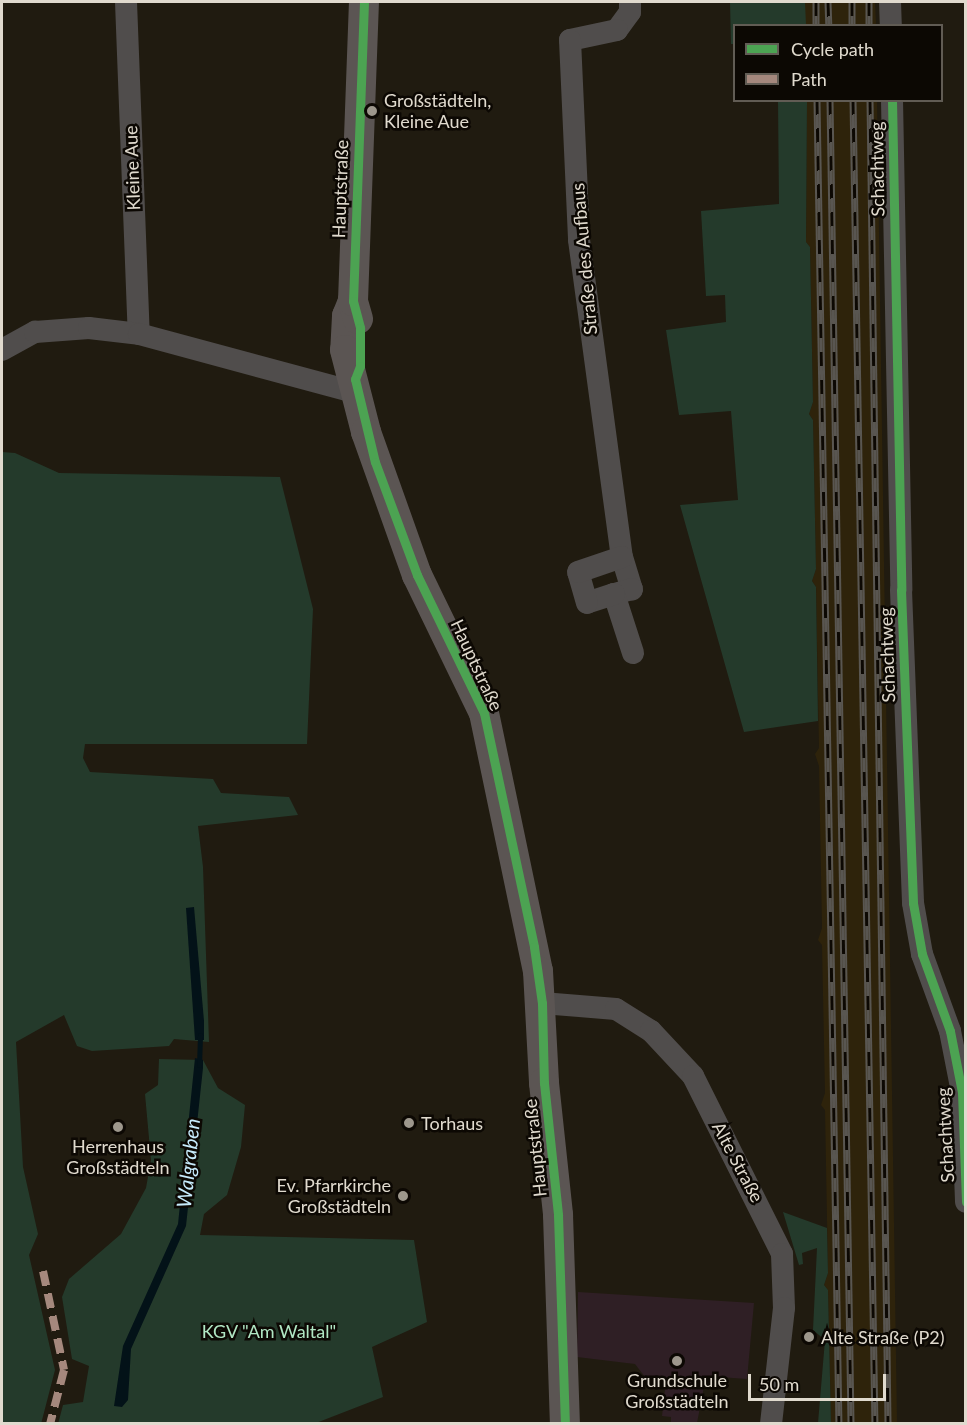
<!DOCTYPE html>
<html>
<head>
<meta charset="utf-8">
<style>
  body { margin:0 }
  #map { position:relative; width:967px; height:1425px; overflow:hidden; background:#201b10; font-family:Lato,sans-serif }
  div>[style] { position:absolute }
  .built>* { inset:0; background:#2e230b }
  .education>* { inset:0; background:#2f1f25 }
  .green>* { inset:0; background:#243a2b }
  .water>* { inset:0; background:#031218 }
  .stream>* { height:5px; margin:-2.5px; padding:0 2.5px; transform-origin:2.5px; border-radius:2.5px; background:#031218 }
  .minor>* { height:22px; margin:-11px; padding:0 11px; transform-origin:11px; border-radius:11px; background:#504d4c }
  .major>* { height:30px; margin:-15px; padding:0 15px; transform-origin:15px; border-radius:15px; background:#5b5553 }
  .rail>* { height:7px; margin-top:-3.5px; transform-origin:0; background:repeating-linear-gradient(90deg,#0c0803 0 14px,#595651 0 28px); box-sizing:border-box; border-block:2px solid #595651 }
  .quiet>* { height:8px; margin-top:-4px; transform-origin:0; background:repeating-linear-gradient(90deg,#a5887d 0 15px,transparent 0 23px) }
  .cycleway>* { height:9px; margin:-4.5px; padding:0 4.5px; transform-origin:4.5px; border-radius:4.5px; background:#4ca352 }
  .dots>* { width:16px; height:16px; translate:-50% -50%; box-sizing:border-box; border:3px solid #0c0803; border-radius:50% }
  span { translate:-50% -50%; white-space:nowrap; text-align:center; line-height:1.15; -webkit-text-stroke:5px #0c0803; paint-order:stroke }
  .poi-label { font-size:18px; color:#e0dace }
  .left { translate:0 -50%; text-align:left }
  .right { translate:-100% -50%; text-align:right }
  .street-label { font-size:18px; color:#e0dace }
  .park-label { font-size:18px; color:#b0e6c3 }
  .water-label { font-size:20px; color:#c7ebfc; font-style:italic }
  .frame { position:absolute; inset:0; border:3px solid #e0dace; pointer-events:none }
  .legend { position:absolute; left:733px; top:24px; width:210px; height:78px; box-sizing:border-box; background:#0c0803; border:2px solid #615c54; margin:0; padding:8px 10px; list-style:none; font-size:18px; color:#e0dace }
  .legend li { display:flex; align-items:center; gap:12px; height:30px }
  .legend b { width:30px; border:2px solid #615c54 }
  .scale { position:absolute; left:748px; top:1374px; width:138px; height:27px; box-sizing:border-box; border:3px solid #e0dace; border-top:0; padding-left:8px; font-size:18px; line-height:21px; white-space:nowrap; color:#e0dace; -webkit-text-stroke:4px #0c0803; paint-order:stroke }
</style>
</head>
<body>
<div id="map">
  <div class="built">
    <div style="clip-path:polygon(805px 2px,875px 2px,876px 25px,805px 26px)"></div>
    <div style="clip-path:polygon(807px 101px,877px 101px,897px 1423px,831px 1423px,828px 1290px,824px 1285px,828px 1273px,825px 1110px,821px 1105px,825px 1093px,822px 945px,818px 940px,822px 928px,819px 766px,815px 754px,819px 748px,816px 587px,812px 581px,816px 569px,813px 420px,809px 414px,813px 402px,810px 247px,806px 242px)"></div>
  </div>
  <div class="education">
    <div style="clip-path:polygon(578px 1292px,754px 1303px,747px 1379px,706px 1376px,697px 1423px,671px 1423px,671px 1417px,662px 1416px,666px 1380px,645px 1377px,635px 1364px,577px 1357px)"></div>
  </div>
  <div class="green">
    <div style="clip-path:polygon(730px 2px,805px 2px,806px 25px,734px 26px,734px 44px,731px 44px)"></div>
    <div style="clip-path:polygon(778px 101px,807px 101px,806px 242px,810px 247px,813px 402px,809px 414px,813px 420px,816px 569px,812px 581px,816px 587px,818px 721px,744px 732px,680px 505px,738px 500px,731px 411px,679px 415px,666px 330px,726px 322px,725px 295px,706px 296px,701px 211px,779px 204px)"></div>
    <div style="clip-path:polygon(2px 452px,15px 453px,59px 473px,280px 477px,313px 609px,307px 744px,85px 744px,83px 758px,90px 772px,213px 779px,221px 793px,289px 797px,298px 815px,198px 826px,203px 867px,209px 1042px,174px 1039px,169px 1046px,92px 1051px,77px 1046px,64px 1015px,16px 1042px,23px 1167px,38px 1234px,29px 1255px,55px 1370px,41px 1424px,2px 1423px)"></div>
    <div style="clip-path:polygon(159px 1059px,203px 1060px,218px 1088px,245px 1105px,241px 1147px,227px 1195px,204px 1214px,200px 1235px,414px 1240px,427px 1322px,372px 1347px,383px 1397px,316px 1423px,58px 1424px,63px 1405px,83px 1402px,89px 1366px,72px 1359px,62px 1297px,69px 1279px,121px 1234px,146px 1188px,151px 1160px,145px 1094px,158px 1085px)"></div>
    <div style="clip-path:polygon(783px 1212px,827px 1228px,828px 1273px,824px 1285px,828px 1290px,831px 1423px,818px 1423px,825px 1340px,813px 1330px,817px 1248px,802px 1253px,803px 1264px,799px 1265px)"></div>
  </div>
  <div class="water">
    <div style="clip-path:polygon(194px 907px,204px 1021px,204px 1040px,195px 1040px,186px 908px)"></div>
    <div style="clip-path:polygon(195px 1058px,203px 1060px,203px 1068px,186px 1226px,131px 1349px,128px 1400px,122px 1407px,114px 1406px,123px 1346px,178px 1224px)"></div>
  </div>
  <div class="stream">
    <div style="left:199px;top:1065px;width:30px;rotate:-88deg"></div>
  </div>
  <div class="minor">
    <div style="left:126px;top:2px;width:332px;rotate:87.8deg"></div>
    <div style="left:630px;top:2px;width:10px;rotate:90deg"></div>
    <div style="left:630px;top:12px;width:22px;rotate:126deg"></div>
    <div style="left:617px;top:30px;width:48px;rotate:168deg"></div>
    <div style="left:570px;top:40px;width:200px;rotate:87.4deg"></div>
    <div style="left:579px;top:240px;width:320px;rotate:82.3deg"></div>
    <div style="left:622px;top:557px;width:34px;rotate:73deg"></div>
    <div style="left:632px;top:589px;width:19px;rotate:164deg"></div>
    <div style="left:614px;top:594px;width:62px;rotate:72.1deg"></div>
    <div style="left:890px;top:2px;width:24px;rotate:88deg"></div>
    <div style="left:892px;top:100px;width:490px;rotate:88.9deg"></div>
    <div style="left:901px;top:590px;width:313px;rotate:87.8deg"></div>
    <div style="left:913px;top:903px;width:52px;rotate:80deg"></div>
    <div style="left:922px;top:954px;width:82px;rotate:70deg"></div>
    <div style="left:950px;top:1031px;width:62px;rotate:78.9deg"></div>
    <div style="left:962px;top:1092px;width:110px;rotate:87.9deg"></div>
    <div style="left:2px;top:350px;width:38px;rotate:-29deg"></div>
    <div style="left:35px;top:332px;width:54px;rotate:-4.2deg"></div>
    <div style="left:89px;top:328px;width:50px;rotate:6.8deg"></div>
    <div style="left:139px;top:334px;width:226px;rotate:15.1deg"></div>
    <div style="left:614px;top:594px;width:28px;rotate:162deg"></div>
    <div style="left:587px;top:603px;width:32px;rotate:-106deg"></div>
    <div style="left:578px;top:572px;width:46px;rotate:-18.8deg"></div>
    <div style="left:542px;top:1003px;width:74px;rotate:4.6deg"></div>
    <div style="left:616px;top:1009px;width:41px;rotate:32.2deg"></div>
    <div style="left:651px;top:1031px;width:62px;rotate:47deg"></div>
    <div style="left:693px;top:1076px;width:199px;rotate:63.4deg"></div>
    <div style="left:782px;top:1254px;width:54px;rotate:87.9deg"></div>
    <div style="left:784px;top:1308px;width:117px;rotate:96.4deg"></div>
  </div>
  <div class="major">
    <div style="left:353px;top:301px;width:16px;rotate:112deg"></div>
    <div style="left:347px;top:316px;width:34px;rotate:93deg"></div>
    <div style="left:345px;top:350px;width:85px;rotate:75.6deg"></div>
    <div style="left:366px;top:432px;width:152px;rotate:70.4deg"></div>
    <div style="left:417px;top:575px;width:153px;rotate:64.1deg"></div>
    <div style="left:484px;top:713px;width:264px;rotate:78.2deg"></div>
    <div style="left:538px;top:971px;width:112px;rotate:86.9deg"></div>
    <div style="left:544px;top:1083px;width:133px;rotate:83.9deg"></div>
    <div style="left:558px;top:1215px;width:209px;rotate:88.1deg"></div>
    <div style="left:358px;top:319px;width:19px;rotate:-106deg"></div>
    <div style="left:353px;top:301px;width:299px;rotate:-87.9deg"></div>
  </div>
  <div class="rail">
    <div style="left:816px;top:2px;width:24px;rotate:90deg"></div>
    <div style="left:828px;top:2px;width:24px;rotate:88deg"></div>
    <div style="left:852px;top:2px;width:24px;rotate:90deg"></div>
    <div style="left:869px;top:2px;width:24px;rotate:90deg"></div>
    <div style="left:817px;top:100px;width:1324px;rotate:89.05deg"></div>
    <div style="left:830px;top:100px;width:1324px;rotate:89.09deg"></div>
    <div style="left:853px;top:100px;width:1324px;rotate:89.05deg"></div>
    <div style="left:870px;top:100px;width:1324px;rotate:89.22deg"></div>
  </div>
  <div class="quiet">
    <div style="left:43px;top:1271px;width:101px;rotate:78deg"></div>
    <div style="left:64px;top:1370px;width:56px;rotate:104.5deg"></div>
  </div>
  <div class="cycleway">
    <div style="left:364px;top:2px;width:299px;rotate:92.1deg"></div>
    <div style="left:353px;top:301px;width:28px;rotate:75deg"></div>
    <div style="left:360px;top:328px;width:38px;rotate:90deg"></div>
    <div style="left:360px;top:366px;width:14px;rotate:111deg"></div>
    <div style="left:355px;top:379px;width:85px;rotate:76.5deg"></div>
    <div style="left:375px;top:462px;width:121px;rotate:69.6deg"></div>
    <div style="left:417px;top:575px;width:153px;rotate:64.1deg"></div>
    <div style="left:484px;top:713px;width:239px;rotate:77.9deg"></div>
    <div style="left:534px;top:947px;width:57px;rotate:81.9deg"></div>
    <div style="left:542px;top:1003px;width:80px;rotate:88.6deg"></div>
    <div style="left:544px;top:1083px;width:133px;rotate:83.9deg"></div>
    <div style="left:558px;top:1215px;width:209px;rotate:88.1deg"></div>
    <div style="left:892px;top:100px;width:490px;rotate:88.9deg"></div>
    <div style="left:901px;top:590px;width:313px;rotate:87.8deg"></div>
    <div style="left:913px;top:903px;width:52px;rotate:80deg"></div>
    <div style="left:922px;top:954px;width:82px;rotate:70deg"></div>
    <div style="left:950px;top:1031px;width:62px;rotate:78.9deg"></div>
    <div style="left:962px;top:1092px;width:110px;rotate:87.9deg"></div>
  </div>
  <div class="dots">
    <div style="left:372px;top:111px;background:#9d978c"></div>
    <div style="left:409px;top:1123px;background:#9d978c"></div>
    <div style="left:118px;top:1127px;background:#9d978c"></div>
    <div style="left:403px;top:1196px;background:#9d978c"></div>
    <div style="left:809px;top:1337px;background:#9d978c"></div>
    <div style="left:677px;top:1361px;background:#9d978c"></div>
  </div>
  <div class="poi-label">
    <span class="left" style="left:384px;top:111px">Großstädteln,<br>Kleine Aue</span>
    <span class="left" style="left:421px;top:1123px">Torhaus</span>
    <span style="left:118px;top:1157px">Herrenhaus<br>Großstädteln</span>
    <span class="right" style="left:391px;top:1196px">Ev. Pfarrkirche<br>Großstädteln</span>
    <span class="left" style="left:821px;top:1337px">Alte Straße (P2)</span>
    <span style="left:677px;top:1391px">Grundschule<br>Großstädteln</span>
  </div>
  <div class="street-label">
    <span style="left:132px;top:168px;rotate:-92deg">Kleine Aue</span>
    <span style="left:877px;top:169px;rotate:-91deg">Schachtweg</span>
    <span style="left:340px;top:189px;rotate:-88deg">Hauptstraße</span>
    <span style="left:584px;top:259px;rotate:-95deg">Straße des Aufbaus</span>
    <span style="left:887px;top:655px;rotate:-92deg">Schachtweg</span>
    <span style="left:477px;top:665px;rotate:65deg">Hauptstraße</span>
    <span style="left:945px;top:1135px;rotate:-93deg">Schachtweg</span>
    <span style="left:535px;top:1148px;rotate:-96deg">Hauptstraße</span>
    <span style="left:738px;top:1162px;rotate:62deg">Alte Straße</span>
  </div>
  <div class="park-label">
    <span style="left:269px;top:1331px">KGV "Am Waltal"</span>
  </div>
  <div class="water-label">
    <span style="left:188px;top:1163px;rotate:-84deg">Walgraben</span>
  </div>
  <div class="frame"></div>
  <ul class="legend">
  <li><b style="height:8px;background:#4ca352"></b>Cycle path</li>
  <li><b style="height:8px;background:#a5887d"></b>Path</li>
  </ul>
  <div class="scale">50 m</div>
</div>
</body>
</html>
